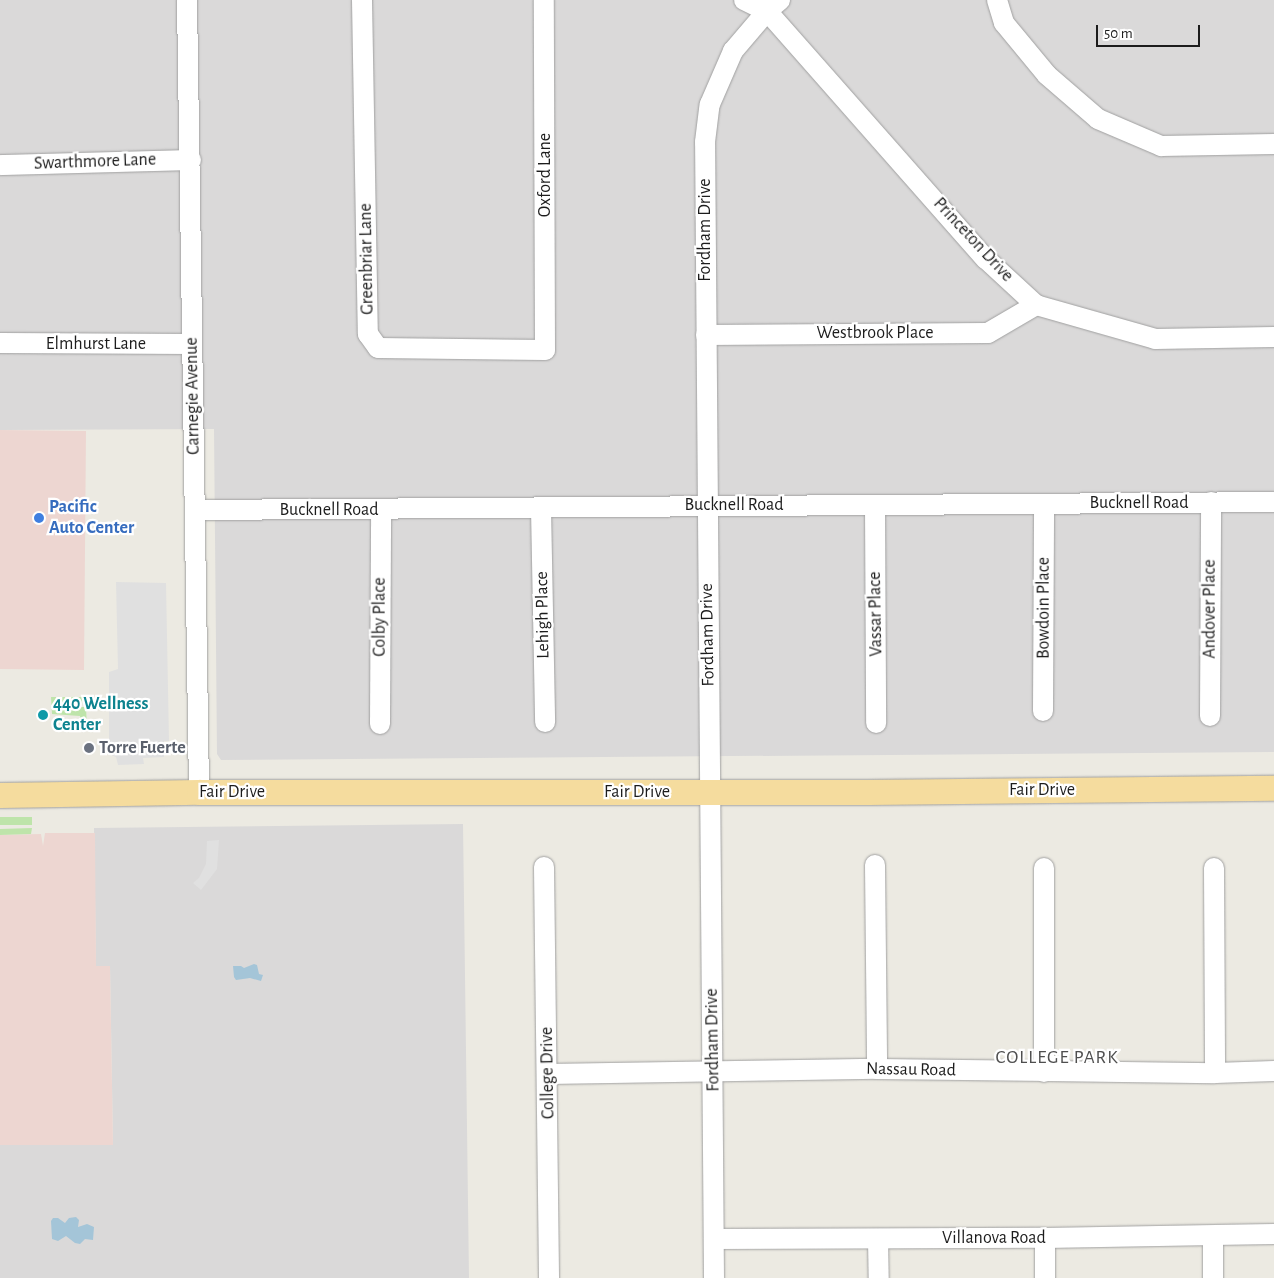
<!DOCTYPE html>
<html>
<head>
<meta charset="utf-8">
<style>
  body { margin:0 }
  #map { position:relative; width:1274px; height:1278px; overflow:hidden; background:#eceae2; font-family:"Alegreya Sans",sans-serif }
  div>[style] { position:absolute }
  .residential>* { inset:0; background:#dad9d9 }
  .commercial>* { inset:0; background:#edd6d1 }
  .grass>* { inset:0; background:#bee4aa }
  .parking>* { inset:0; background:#e0e0e0 }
  .water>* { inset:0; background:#a4c5d8 }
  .roads { filter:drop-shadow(0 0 1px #a0a0a0) drop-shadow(0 0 1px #a0a0a0) }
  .minor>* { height:20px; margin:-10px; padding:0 10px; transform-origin:10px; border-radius:10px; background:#fff }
  .major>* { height:25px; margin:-12.5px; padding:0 12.5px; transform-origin:12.5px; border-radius:12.5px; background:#f5dc9e }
  .dots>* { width:14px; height:14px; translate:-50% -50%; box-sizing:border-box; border:2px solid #fff; border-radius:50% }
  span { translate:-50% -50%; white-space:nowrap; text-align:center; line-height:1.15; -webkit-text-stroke:4.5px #fff; paint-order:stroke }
  .street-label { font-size:18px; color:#1c1c1c }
  .shop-label { font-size:18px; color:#366cbe; font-weight:700 }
  .left { translate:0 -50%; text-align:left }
  .culture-label { font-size:18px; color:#0d838f; font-weight:700 }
  .worship-label { font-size:18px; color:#5b616d; font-weight:700 }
  .neighbourhood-label { font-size:19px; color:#4f4f4f; letter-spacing:1px }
  .scale { position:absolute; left:1096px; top:25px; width:104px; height:22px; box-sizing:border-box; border:2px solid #1c1c1c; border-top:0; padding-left:6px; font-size:15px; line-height:18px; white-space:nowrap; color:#1c1c1c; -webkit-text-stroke:4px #fff; paint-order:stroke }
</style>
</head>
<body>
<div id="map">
  <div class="residential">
    <div style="clip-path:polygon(0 0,1274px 0,1274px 752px,221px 760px,217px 754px,214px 429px,0 430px)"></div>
    <div style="clip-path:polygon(463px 824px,469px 1278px,0 1278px,0 1145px,113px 1145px,110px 966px,96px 967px,94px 828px)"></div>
  </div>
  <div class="commercial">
    <div style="clip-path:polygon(0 430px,86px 431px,84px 670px,0 669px)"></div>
    <div style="clip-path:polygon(45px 833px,95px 833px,96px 966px,110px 966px,113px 1145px,0 1145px,0 835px,41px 834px,43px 846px)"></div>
  </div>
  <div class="grass">
    <div style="clip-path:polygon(51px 697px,83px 697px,80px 707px,86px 707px,87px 729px,81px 729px,80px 716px,52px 714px)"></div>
    <div style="clip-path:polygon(0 817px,32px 817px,32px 825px,0 825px)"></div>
    <div style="clip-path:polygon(32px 828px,31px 834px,0 835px,0 829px)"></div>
  </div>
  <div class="parking">
    <div style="clip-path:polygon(116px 582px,166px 583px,169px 741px,164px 741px,164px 757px,143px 758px,144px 764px,118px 765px,116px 757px,109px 754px,109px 672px,118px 669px)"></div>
    <div style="clip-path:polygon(219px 840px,217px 869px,201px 890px,193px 883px,199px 878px,206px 864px,207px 841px)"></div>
  </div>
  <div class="water">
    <div style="clip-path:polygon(254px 964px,257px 965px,259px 974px,263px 975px,261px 981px,250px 978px,236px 980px,234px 977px,233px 966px,241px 966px,244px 968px)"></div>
    <div style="clip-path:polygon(76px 1217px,79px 1220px,78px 1227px,87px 1224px,94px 1227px,93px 1240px,85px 1239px,80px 1244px,75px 1243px,66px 1236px,58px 1241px,52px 1239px,51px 1221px,53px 1218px,58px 1218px,65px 1223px,69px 1218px)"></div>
  </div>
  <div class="roads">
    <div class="minor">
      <div style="left:187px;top:0;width:792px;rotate:89.13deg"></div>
      <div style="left:362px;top:0;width:334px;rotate:89deg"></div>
      <div style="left:368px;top:334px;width:17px;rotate:54deg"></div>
      <div style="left:378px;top:348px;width:167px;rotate:0.7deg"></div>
      <div style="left:545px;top:350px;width:350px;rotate:-90.2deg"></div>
      <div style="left:744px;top:0;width:25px;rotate:26deg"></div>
      <div style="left:767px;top:11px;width:331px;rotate:48.6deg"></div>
      <div style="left:986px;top:259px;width:68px;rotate:42.6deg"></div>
      <div style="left:1036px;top:305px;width:124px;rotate:15.9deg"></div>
      <div style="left:1155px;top:339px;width:119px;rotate:-1deg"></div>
      <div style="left:997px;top:0;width:24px;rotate:73deg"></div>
      <div style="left:1004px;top:23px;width:67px;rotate:50.4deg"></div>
      <div style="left:1047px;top:75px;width:67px;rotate:40.8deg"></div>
      <div style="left:1098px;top:119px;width:69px;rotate:23.2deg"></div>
      <div style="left:1161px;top:146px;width:113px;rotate:-1deg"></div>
      <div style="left:0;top:165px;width:191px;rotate:-1.5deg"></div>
      <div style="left:706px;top:335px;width:282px;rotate:-0.4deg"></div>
      <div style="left:988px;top:333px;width:56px;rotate:-30.3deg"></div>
      <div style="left:0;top:343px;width:192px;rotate:0.3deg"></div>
      <div style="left:875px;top:505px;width:218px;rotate:89.7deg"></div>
      <div style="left:541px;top:508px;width:214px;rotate:88.9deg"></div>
      <div style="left:195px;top:510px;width:1079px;rotate:-0.42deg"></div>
      <div style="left:1043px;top:711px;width:207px;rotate:-89.7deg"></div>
      <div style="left:1210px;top:716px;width:214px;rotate:-89.7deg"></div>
      <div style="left:380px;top:724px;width:215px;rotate:-89.7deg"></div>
      <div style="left:875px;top:865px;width:204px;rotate:89.4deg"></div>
      <div style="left:544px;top:867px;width:411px;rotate:89.3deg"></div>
      <div style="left:1044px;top:868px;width:204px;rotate:90deg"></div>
      <div style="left:1214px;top:868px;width:205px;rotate:89.7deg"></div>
      <div style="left:548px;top:1074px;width:329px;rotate:-0.9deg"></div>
      <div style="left:877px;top:1069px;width:338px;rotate:0.7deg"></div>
      <div style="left:1215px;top:1073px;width:59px;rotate:-1.9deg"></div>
      <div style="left:1213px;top:1236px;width:42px;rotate:90deg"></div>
      <div style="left:1045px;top:1238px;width:40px;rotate:90deg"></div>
      <div style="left:714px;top:1239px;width:331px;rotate:-0.2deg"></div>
      <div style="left:1045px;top:1238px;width:229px;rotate:-1deg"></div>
      <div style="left:878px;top:1239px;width:39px;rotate:89deg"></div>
      <div style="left:714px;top:1278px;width:1136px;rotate:-90.45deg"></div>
      <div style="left:705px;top:142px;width:38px;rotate:-83deg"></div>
      <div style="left:710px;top:104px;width:58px;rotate:-66.5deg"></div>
      <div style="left:733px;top:51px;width:52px;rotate:-49.6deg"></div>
      <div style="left:767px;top:11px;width:17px;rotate:-40deg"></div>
    </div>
    <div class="major">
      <div style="left:0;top:795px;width:199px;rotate:-0.9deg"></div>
      <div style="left:199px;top:792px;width:669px"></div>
      <div style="left:868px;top:792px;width:406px;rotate:-0.6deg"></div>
    </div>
  </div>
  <div class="dots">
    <div style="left:39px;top:518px;background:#3f7fe0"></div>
    <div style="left:43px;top:715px;background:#0f9aa8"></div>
    <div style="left:89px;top:748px;background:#6b7280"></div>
  </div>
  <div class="street-label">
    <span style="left:95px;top:162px;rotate:-2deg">Swarthmore Lane</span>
    <span style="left:545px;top:175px;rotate:-90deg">Oxford Lane</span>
    <span style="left:705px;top:230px;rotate:-90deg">Fordham Drive</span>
    <span style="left:973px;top:240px;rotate:47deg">Princeton Drive</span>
    <span style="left:367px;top:259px;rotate:-91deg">Greenbriar Lane</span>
    <span style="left:875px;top:333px">Westbrook Place</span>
    <span style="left:96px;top:344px">Elmhurst Lane</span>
    <span style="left:193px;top:396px;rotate:-91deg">Carnegie Avenue</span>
    <span style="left:1139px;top:503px">Bucknell Road</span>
    <span style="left:734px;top:505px">Bucknell Road</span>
    <span style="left:329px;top:510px">Bucknell Road</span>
    <span style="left:1044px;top:608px;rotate:-90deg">Bowdoin Place</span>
    <span style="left:1210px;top:609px;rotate:-90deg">Andover Place</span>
    <span style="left:876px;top:614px;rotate:-91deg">Vassar Place</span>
    <span style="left:543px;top:615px;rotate:-91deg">Lehigh Place</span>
    <span style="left:380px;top:617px;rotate:-90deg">Colby Place</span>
    <span style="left:708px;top:635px;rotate:-91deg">Fordham Drive</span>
    <span style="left:1042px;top:790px">Fair Drive</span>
    <span style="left:232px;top:792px">Fair Drive</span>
    <span style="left:637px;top:792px">Fair Drive</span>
    <span style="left:713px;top:1040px;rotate:-91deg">Fordham Drive</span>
    <span style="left:911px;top:1070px;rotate:1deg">Nassau Road</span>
    <span style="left:548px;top:1073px;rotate:-91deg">College Drive</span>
    <span style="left:994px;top:1238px">Villanova Road</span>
  </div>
  <div class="shop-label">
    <span class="left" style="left:49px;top:518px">Pacific<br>Auto Center</span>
  </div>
  <div class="culture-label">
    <span class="left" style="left:53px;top:715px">440 Wellness<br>Center</span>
  </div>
  <div class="worship-label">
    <span class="left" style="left:99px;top:748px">Torre Fuerte</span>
  </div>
  <div class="neighbourhood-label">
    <span style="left:1057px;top:1058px">COLLEGE PARK</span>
  </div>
  <div class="scale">50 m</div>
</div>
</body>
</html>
